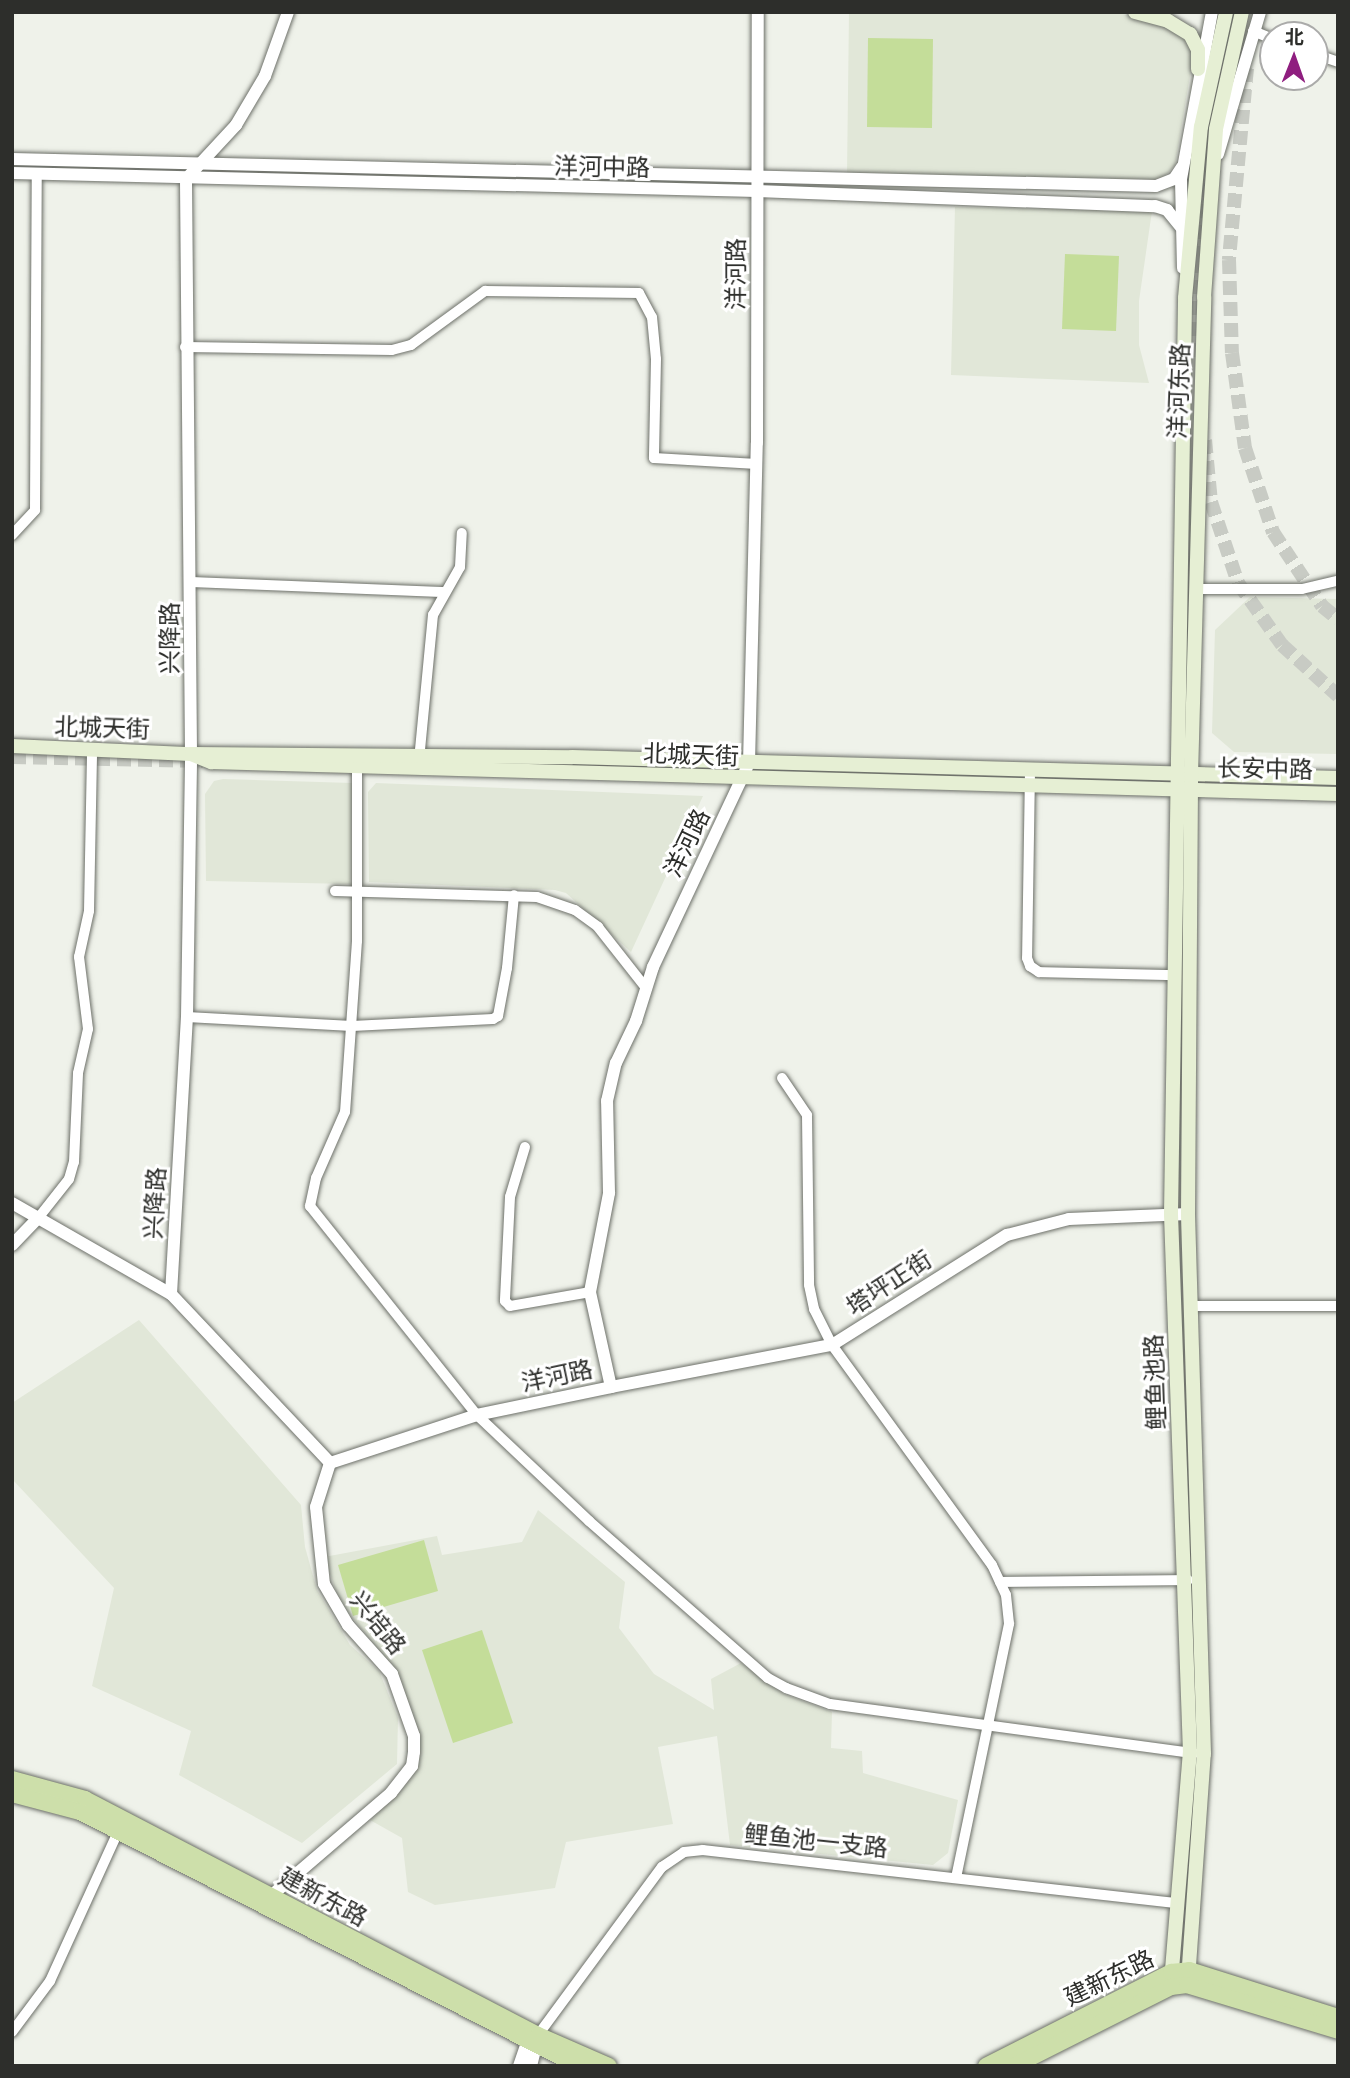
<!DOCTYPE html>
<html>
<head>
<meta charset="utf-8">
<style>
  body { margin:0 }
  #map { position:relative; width:1350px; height:2078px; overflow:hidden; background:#eff2ea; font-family:Quicksand,"Noto Sans SC",sans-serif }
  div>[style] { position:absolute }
  .built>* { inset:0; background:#e1e7d8 }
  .green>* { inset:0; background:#c4dd99 }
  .secondary-tunnel>* { height:14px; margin-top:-7px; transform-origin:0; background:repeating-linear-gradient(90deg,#c8cbc4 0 14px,transparent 0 21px) }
  .roads { filter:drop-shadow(0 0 2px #6d7069) drop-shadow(0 0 2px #6d7069) }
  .minor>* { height:10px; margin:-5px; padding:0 5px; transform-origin:5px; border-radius:5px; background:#fff }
  .tertiary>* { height:12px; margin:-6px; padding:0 6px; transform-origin:6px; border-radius:6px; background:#fff }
  .secondary>* { height:14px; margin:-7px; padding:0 7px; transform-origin:7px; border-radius:7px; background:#e6efd4 }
  .primary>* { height:16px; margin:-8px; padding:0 8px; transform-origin:8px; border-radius:8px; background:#cddfaa }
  span { translate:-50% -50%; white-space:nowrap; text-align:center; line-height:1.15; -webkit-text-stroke:6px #fff; paint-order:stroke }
  .street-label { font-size:24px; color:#2d2e2b }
  .frame { position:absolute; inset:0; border:14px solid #2d2e2b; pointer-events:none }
  .north { position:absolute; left:1259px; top:21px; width:70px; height:70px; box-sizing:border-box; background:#fff; border:2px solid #ababaa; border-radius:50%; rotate:1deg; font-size:19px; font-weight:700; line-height:28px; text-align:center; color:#2d2e2b }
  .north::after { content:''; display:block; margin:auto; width:24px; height:32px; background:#8f1e7f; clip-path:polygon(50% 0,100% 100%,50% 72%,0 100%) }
</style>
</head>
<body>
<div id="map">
  <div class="built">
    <div style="clip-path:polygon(849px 12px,1116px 12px,1178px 30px,1192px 46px,1193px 58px,1175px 165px,1161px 180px,847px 174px)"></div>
    <div style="clip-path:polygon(955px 207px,1152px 211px,1139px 301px,1139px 345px,1149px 383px,951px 375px)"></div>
    <div style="clip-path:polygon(1250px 597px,1338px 599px,1338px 754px,1234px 752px,1212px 733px,1215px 630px)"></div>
    <div style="clip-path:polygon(223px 779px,352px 783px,350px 884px,206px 881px,205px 794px,214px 781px)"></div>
    <div style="clip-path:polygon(376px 783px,703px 796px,631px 952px,566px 893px,555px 890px,369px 882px,368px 792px)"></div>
    <div style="clip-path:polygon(139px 1320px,301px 1505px,305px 1547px,317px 1590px,350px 1645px,379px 1671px,398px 1718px,397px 1764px,302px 1843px,179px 1775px,191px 1731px,92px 1686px,114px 1588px,12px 1479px,12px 1403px)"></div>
    <div style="clip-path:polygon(538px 1510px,625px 1582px,619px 1628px,654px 1674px,714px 1710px,711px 1679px,741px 1663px,784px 1694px,832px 1712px,831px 1748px,862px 1751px,863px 1773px,958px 1800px,948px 1853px,933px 1865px,730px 1845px,717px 1736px,658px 1747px,673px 1824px,566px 1842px,555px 1888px,435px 1905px,408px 1892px,402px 1838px,370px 1820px,407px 1783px,416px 1768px,420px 1735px,396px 1672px,340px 1602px,324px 1557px,437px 1536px,442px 1555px,522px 1542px)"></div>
  </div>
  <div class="green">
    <div style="clip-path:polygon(868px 38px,933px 39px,932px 128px,867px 127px)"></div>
    <div style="clip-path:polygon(1065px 254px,1119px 256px,1116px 331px,1062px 329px)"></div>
    <div style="clip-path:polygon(424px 1540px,438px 1591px,353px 1616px,338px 1565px)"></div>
    <div style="clip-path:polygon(482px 1630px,513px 1723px,453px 1743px,422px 1650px)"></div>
  </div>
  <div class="secondary-tunnel">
    <div style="left:1247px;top:68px;width:193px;rotate:95.4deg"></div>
    <div style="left:1229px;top:260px;width:93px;rotate:88.2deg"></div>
    <div style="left:1232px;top:353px;width:96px;rotate:82.2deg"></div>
    <div style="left:1245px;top:448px;width:89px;rotate:71.6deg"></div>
    <div style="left:1273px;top:532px;width:89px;rotate:56.5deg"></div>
    <div style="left:1322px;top:606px;width:21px;rotate:39deg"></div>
    <div style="left:1196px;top:357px;width:97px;rotate:-90deg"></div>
    <div style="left:1196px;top:260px;width:111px;rotate:-84.9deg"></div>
    <div style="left:1206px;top:149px;width:140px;rotate:-77.6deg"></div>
    <div style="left:1205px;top:440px;width:62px;rotate:84.5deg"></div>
    <div style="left:1211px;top:502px;width:85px;rotate:71.6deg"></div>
    <div style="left:1238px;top:583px;width:76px;rotate:54.6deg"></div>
    <div style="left:1282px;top:645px;width:76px;rotate:42.3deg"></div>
    <div style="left:12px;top:757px;width:191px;rotate:1.2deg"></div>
  </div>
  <div class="roads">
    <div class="minor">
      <div style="left:1253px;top:31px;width:22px;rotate:22deg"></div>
      <div style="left:1315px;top:54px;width:24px;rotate:19deg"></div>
      <div style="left:185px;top:347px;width:207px;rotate:0.8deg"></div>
      <div style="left:392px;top:350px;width:20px;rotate:-15deg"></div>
      <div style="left:411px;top:345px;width:92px;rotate:-36.1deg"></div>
      <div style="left:485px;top:291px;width:154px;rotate:0.7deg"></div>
      <div style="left:639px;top:293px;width:27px;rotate:62deg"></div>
      <div style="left:652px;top:317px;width:42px;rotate:84.6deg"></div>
      <div style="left:656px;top:359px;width:99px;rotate:91.2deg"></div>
      <div style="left:654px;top:458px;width:103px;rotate:3.3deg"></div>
      <div style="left:12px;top:535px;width:34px;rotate:-47deg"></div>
      <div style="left:35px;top:510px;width:336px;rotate:-89.7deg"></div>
      <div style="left:190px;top:582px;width:253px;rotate:2.3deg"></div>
      <div style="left:1196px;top:589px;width:106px"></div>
      <div style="left:1302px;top:589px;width:37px;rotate:-13deg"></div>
      <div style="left:419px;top:760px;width:146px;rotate:-84.5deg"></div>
      <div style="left:433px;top:615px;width:55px;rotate:-60.6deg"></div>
      <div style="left:460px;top:567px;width:34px;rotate:-87deg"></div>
      <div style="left:357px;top:761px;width:180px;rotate:90deg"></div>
      <div style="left:357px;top:941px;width:171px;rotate:94deg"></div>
      <div style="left:345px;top:1112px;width:72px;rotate:113.7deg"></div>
      <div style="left:316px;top:1178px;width:29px;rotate:102deg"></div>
      <div style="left:310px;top:1206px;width:268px;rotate:51.4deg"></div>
      <div style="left:477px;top:1415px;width:154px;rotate:43.4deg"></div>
      <div style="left:589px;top:1521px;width:238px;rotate:41.3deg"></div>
      <div style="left:768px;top:1678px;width:21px;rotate:29deg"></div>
      <div style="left:786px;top:1688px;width:47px;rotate:20deg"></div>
      <div style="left:830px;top:1704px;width:367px;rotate:7.7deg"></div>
      <div style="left:1030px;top:771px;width:187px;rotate:90.9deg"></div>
      <div style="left:1027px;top:958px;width:9px;rotate:69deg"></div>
      <div style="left:1030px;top:966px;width:11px;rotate:34deg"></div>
      <div style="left:1039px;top:972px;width:133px;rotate:1.3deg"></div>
      <div style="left:335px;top:891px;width:202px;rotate:1.7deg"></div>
      <div style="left:537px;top:897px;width:40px;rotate:18.9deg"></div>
      <div style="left:575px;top:910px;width:29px;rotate:36deg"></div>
      <div style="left:598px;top:927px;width:78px;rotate:51.8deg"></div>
      <div style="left:187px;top:1017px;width:165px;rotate:3.1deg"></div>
      <div style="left:352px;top:1026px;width:141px;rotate:-2.8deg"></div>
      <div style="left:493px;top:1019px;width:6px;rotate:-31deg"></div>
      <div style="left:498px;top:1016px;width:49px;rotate:-79.4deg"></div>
      <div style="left:507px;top:968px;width:73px;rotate:-84.5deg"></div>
      <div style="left:782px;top:1078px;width:45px;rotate:56deg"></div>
      <div style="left:807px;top:1115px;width:170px;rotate:89.3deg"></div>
      <div style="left:809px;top:1285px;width:25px;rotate:78deg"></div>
      <div style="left:814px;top:1309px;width:40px;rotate:63.4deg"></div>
      <div style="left:832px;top:1345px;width:272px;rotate:54deg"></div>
      <div style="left:992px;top:1565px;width:33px;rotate:65deg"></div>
      <div style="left:1006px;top:1595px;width:29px;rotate:84deg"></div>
      <div style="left:1009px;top:1624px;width:259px;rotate:101.8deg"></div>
      <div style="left:525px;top:1147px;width:52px;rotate:106.7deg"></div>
      <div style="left:510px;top:1197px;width:104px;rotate:92.8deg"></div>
      <div style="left:505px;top:1301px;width:7px;rotate:45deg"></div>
      <div style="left:510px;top:1306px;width:81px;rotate:-9.9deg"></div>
      <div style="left:39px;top:1217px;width:48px;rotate:-51.7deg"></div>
      <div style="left:69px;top:1179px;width:18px;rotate:-74deg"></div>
      <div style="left:74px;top:1162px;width:89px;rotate:-87.4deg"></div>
      <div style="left:78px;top:1073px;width:45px;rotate:-77.2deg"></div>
      <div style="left:88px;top:1029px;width:73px;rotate:-97.1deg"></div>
      <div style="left:79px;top:957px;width:47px;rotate:-77.7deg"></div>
      <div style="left:89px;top:911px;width:159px;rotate:-88.9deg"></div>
      <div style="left:1191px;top:1306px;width:147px"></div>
      <div style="left:1000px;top:1582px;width:188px;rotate:-0.6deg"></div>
      <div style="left:12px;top:2032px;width:64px;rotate:-53.3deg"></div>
      <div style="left:50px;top:1981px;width:164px;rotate:-65.5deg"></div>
      <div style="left:538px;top:2035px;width:209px;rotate:-53.6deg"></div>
      <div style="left:662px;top:1867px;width:27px;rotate:-34deg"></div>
      <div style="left:684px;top:1852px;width:19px;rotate:-6deg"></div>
      <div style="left:703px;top:1850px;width:477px;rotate:6.4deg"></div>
    </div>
    <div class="tertiary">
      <div style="left:1218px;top:154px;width:148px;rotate:-73.5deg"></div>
      <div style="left:12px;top:159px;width:1144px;rotate:1.35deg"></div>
      <div style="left:1156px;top:186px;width:19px;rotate:-21deg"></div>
      <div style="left:1174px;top:179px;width:14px;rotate:-56deg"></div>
      <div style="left:12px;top:173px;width:745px;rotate:1.38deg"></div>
      <div style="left:757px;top:191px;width:398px;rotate:2.2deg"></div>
      <div style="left:1155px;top:206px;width:13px;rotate:18deg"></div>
      <div style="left:1167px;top:210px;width:22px;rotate:51deg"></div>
      <div style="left:1183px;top:268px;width:89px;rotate:-91.3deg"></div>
      <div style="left:1181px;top:179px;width:170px;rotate:-79.5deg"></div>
      <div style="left:12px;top:1203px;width:183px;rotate:29.8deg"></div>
      <div style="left:171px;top:1294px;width:232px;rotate:46.7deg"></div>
      <div style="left:330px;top:1463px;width:46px;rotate:107.7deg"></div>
      <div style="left:316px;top:1507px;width:77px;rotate:84.1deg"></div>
      <div style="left:324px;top:1584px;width:48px;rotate:59.7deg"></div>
      <div style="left:348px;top:1625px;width:66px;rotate:48.1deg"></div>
      <div style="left:392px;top:1674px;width:66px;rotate:70.5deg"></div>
      <div style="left:414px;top:1736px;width:16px;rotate:90deg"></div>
      <div style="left:414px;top:1752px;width:14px;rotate:98deg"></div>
      <div style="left:412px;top:1766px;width:34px;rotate:128deg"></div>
      <div style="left:391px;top:1793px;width:165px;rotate:139.4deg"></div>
      <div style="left:12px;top:1245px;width:39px;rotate:-46deg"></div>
      <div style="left:171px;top:1294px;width:277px;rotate:-86.7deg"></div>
      <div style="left:187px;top:1017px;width:263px;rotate:-89.1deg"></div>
      <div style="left:191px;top:754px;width:575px;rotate:-90.5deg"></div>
      <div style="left:186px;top:179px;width:74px;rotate:-47.2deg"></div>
      <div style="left:236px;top:125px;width:57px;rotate:-59.4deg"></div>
      <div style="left:265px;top:76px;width:68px;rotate:-70.2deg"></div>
      <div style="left:611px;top:1387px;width:225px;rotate:-10.8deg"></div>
      <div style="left:832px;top:1345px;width:207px;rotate:-32.2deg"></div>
      <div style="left:1007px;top:1235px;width:64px;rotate:-14.5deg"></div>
      <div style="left:1069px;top:1219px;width:119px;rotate:-2.4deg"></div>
      <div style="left:330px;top:1463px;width:155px;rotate:-18.1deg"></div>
      <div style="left:477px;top:1415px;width:137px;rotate:-11.8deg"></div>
      <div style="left:611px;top:1387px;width:97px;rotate:-102.5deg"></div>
      <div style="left:590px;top:1292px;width:101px;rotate:-79.1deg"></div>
      <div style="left:609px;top:1193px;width:92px;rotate:-91.2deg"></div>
      <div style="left:607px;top:1101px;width:39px;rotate:-77deg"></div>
      <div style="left:616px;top:1063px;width:47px;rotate:-64.5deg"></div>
      <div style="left:636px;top:1021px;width:57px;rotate:-72.5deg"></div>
      <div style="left:653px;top:967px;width:225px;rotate:-64.8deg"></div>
      <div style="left:749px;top:763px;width:320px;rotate:-88.6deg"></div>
      <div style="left:757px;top:443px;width:431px;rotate:-89.9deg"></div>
      <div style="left:519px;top:2066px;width:24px;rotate:-71deg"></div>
      <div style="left:527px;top:2043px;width:10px;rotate:-37deg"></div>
      <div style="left:531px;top:2066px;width:29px;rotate:-76deg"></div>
    </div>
    <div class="secondary">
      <div style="left:1135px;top:12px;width:34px;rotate:15deg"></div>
      <div style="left:1168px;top:21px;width:26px;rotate:31deg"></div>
      <div style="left:1190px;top:34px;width:18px;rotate:63deg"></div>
      <div style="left:1198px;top:50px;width:19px;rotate:90deg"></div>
      <div style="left:12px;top:746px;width:179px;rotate:2.6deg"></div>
      <div style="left:191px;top:754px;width:22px;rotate:22deg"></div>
      <div style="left:211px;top:762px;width:1127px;rotate:1.63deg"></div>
      <div style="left:192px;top:754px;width:380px;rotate:0.5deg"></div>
      <div style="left:572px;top:757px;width:766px;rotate:1.57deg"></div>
      <div style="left:1188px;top:1980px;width:227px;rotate:-86deg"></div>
      <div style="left:1204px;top:1754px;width:540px;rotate:-91.7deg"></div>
      <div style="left:1188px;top:1214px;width:439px;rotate:-89.6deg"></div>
      <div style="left:1191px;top:775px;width:478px;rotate:-88.4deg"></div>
      <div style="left:1204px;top:297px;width:168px;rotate:-85.9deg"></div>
      <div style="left:1216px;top:129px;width:120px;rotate:-77.5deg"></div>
      <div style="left:1171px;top:1982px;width:230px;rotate:-85.3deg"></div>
      <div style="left:1190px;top:1753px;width:539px;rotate:-92.02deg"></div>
      <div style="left:1171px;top:1214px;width:916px;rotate:-89.12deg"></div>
      <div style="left:1185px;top:298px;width:172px;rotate:-84.7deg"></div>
      <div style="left:1201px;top:127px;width:118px;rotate:-77.7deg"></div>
    </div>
    <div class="primary">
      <div style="left:12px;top:1779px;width:76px;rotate:15.3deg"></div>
      <div style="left:85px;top:1799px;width:511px;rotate:27.52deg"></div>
      <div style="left:538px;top:2035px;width:77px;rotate:23.6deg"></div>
      <div style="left:12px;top:1794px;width:70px;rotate:14.8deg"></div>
      <div style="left:80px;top:1812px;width:559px;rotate:27.02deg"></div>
      <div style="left:986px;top:2066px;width:208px;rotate:-26.9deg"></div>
      <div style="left:1171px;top:1972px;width:18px;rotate:-6deg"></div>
      <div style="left:1189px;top:1970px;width:156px;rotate:17.5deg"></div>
      <div style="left:1014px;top:2066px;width:176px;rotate:-26.7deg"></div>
      <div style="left:1171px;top:1987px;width:16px;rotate:-7deg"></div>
      <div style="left:1187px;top:1985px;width:158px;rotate:16.9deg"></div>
    </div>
  </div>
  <div class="street-label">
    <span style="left:602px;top:167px;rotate:1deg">洋河中路</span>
    <span style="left:736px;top:274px;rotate:-90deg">洋河路</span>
    <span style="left:1179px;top:391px;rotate:-88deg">洋河东路</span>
    <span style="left:170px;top:638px;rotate:-90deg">兴降路</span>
    <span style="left:102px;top:728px;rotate:2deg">北城天街</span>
    <span style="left:691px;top:755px;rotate:2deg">北城天街</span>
    <span style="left:1265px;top:769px;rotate:1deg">长安中路</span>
    <span style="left:687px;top:843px;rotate:-64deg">洋河路</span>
    <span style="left:155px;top:1203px;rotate:-87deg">兴降路</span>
    <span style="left:889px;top:1283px;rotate:-33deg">塔坪正街</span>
    <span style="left:557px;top:1376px;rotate:-12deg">洋河路</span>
    <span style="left:1155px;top:1382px;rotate:-92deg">鲤鱼池路</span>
    <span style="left:378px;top:1623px;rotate:51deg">兴培路</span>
    <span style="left:816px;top:1841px;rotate:6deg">鲤鱼池一支路</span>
    <span style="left:323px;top:1897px;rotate:28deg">建新东路</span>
    <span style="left:1109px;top:1978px;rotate:-26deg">建新东路</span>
  </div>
  <div class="frame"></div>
  <div class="north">北</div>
</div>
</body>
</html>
